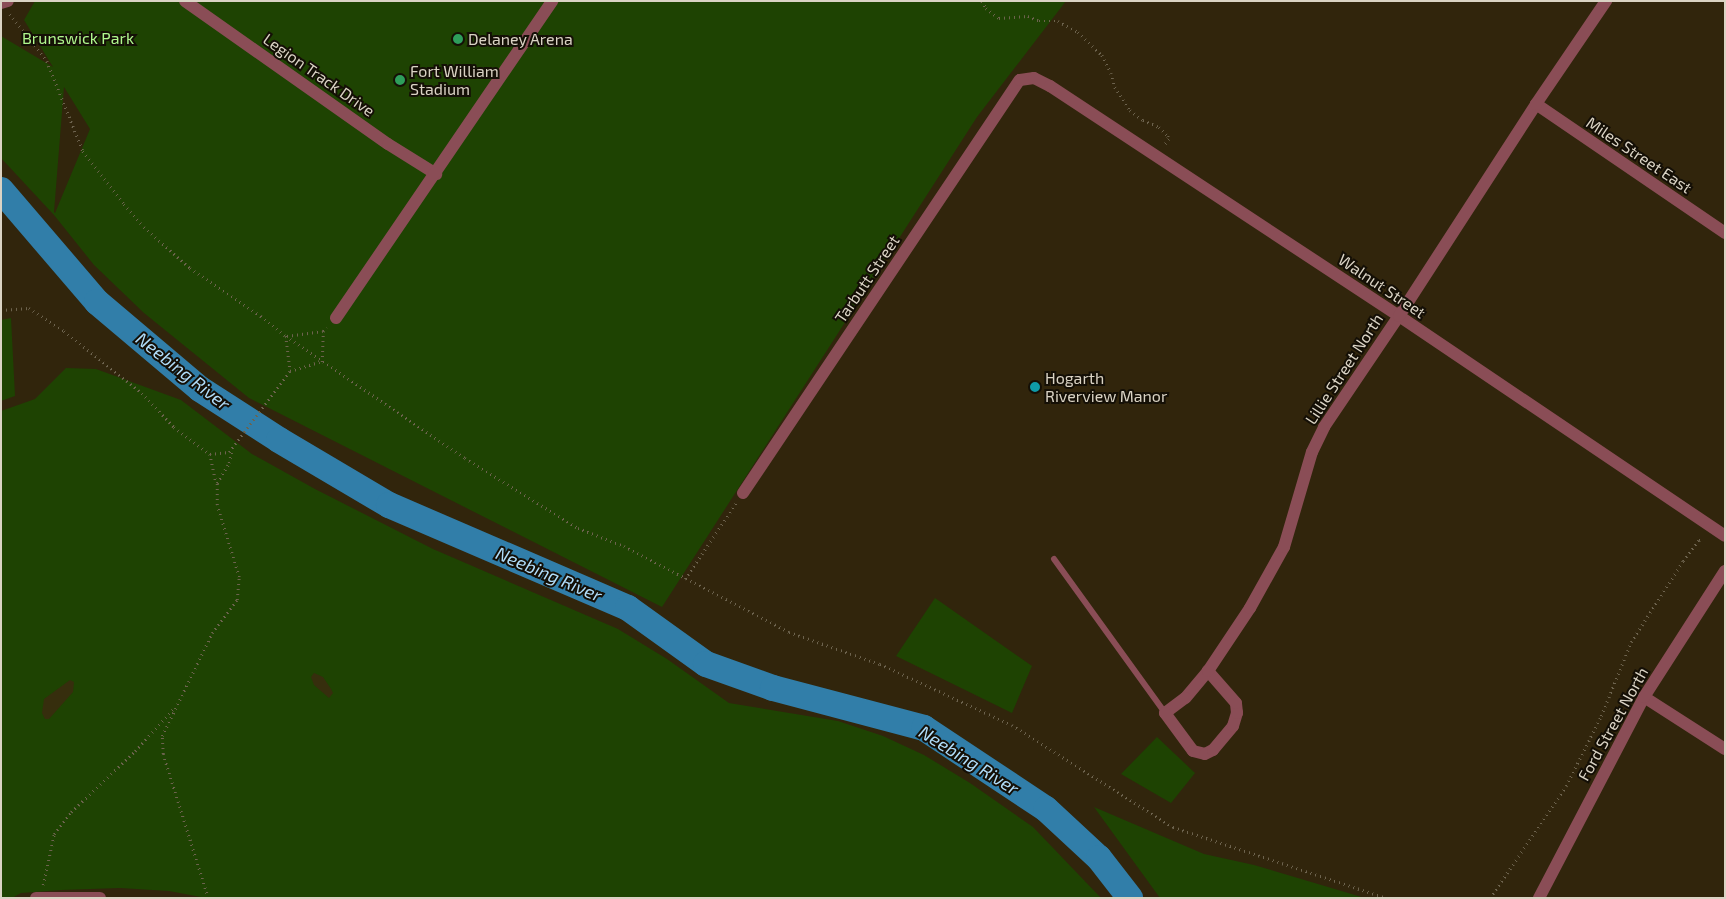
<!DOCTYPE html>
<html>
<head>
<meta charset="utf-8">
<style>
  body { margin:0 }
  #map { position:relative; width:1726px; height:899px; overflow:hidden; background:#31250c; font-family:"Exo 2",sans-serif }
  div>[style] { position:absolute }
  .green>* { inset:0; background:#1e4302 }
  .sand>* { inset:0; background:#362e0d }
  .river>* { height:26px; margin:-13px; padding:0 13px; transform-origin:13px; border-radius:13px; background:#317ea9 }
  .path>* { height:2.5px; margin-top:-1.25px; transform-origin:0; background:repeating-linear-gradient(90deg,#6d634e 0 1px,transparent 0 5px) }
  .lane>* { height:6px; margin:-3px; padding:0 3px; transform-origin:3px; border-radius:3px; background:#8a4d56 }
  .street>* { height:12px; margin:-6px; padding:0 6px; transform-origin:6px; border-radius:6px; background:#8a4d56 }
  .dots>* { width:14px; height:14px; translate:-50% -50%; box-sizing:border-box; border:2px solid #140f06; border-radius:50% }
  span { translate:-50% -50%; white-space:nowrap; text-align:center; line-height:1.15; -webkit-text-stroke:4px #140f06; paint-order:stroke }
  .park-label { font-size:16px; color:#b0f78d }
  .poi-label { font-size:16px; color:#dad3c4 }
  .left { translate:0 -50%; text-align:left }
  .street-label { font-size:16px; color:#dad3c4 }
  .water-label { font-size:18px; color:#b0ddfa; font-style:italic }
  .frame { position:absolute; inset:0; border:2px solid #dad3c4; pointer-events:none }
</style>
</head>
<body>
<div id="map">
  <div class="green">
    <div style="clip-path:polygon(evenodd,35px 1px,1066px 1px,977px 117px,662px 607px,249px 398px,144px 313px,94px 265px,54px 215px,1px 158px,1px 36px,53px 67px,24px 20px,35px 1px,64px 87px,90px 129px,55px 213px,54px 212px,64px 87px)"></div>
    <div style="clip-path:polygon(11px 318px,15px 396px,1px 401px,1px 320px)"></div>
    <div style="clip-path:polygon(66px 368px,96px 369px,181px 400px,252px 454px,315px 489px,433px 549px,618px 629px,667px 659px,729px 703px,838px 721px,883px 736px,924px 755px,970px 783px,1033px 827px,1101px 898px,206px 898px,169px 891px,120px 888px,61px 890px,21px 893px,12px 898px,1px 898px,1px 411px,35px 399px)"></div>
    <div style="clip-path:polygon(935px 598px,1032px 666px,1012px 713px,896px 656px)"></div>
    <div style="clip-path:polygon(1157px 737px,1195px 773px,1171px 803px,1121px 774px)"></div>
    <div style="clip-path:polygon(1094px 807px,1204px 854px,1254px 865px,1365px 898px,1160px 898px)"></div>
  </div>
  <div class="sand">
    <div style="clip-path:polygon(314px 673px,323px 677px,331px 689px,333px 693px,329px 698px,314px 685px,311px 677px)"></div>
    <div style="clip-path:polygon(70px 680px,74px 682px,73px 692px,49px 719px,45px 719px,42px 713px,44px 699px)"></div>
  </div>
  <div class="river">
    <div style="left:1px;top:190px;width:148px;rotate:49.4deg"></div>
    <div style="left:97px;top:302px;width:135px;rotate:40.2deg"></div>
    <div style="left:200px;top:389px;width:94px;rotate:32.8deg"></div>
    <div style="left:279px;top:440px;width:128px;rotate:30.6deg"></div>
    <div style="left:389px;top:505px;width:260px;rotate:23.3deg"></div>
    <div style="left:628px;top:608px;width:96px;rotate:35.7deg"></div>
    <div style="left:706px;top:664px;width:71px;rotate:19.7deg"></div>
    <div style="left:773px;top:688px;width:156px;rotate:14.8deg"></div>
    <div style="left:924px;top:728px;width:146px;rotate:33.6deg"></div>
    <div style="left:1046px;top:809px;width:72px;rotate:42.8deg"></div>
    <div style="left:1099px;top:858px;width:51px;rotate:52.2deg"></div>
  </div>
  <div class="path">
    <div style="left:982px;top:1px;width:8px;rotate:60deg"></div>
    <div style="left:986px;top:8px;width:16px;rotate:38deg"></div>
    <div style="left:999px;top:18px;width:29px;rotate:-4deg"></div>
    <div style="left:1028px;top:16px;width:12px;rotate:24deg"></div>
    <div style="left:1039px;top:21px;width:19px"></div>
    <div style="left:1058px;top:21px;width:23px;rotate:29deg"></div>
    <div style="left:1078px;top:32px;width:33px;rotate:44deg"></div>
    <div style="left:1102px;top:55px;width:20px;rotate:63deg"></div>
    <div style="left:1111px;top:73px;width:15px;rotate:74deg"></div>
    <div style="left:1115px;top:87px;width:27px;rotate:57deg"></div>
    <div style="left:1130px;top:110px;width:16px;rotate:38deg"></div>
    <div style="left:1143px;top:120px;width:17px;rotate:24deg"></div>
    <div style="left:1159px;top:127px;width:13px;rotate:45deg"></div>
    <div style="left:1168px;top:136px;width:3px;rotate:72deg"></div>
    <div style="left:1169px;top:139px;width:9px;rotate:126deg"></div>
    <div style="left:10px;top:14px;width:60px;rotate:51.8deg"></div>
    <div style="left:47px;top:61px;width:97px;rotate:68.2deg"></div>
    <div style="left:83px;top:151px;width:67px;rotate:52.3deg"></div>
    <div style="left:124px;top:204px;width:30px;rotate:49deg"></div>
    <div style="left:144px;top:227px;width:62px;rotate:41.7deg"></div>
    <div style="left:190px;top:268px;width:86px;rotate:34.1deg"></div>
    <div style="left:261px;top:316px;width:32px;rotate:39deg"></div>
    <div style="left:286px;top:336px;width:35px;rotate:83deg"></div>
    <div style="left:1px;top:310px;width:28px;rotate:-4deg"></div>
    <div style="left:29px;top:308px;width:42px;rotate:33.3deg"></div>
    <div style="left:64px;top:331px;width:100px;rotate:38.5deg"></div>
    <div style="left:142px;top:393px;width:47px;rotate:46.7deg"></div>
    <div style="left:174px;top:427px;width:45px;rotate:36.9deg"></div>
    <div style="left:210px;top:454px;width:19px;rotate:-6deg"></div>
    <div style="left:229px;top:452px;width:101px;rotate:-53deg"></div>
    <div style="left:290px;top:371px;width:31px;rotate:-17deg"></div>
    <div style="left:286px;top:336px;width:217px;rotate:34.3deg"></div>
    <div style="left:465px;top:458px;width:133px;rotate:31.8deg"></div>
    <div style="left:578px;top:528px;width:49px;rotate:21.4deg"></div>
    <div style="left:624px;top:546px;width:186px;rotate:27.5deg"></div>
    <div style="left:789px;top:632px;width:96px;rotate:19.4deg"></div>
    <div style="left:880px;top:664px;width:145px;rotate:24.8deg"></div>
    <div style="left:1012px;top:725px;width:191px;rotate:32.4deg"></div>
    <div style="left:1173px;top:827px;width:225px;rotate:18.4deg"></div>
    <div style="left:287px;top:336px;width:36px;rotate:-8deg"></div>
    <div style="left:322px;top:362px;width:31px;rotate:-88deg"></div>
    <div style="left:323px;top:331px;width:5px;rotate:-37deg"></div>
    <div style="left:210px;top:454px;width:29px;rotate:78deg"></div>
    <div style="left:685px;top:579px;width:92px;rotate:-56.1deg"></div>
    <div style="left:43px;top:885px;width:52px;rotate:-77.8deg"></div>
    <div style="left:54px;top:834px;width:28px;rotate:-52deg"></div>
    <div style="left:71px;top:812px;width:88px;rotate:-43.6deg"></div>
    <div style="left:135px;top:751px;width:58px;rotate:-47.8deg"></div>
    <div style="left:208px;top:898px;width:151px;rotate:-107.4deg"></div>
    <div style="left:163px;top:754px;width:18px;rotate:-93deg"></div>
    <div style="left:162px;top:736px;width:114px;rotate:-64.1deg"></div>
    <div style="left:212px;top:633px;width:41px;rotate:-52.9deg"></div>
    <div style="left:237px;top:600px;width:23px;rotate:-85deg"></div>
    <div style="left:239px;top:577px;width:75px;rotate:-107deg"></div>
    <div style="left:217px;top:505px;width:22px;rotate:-90deg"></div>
    <div style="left:217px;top:483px;width:23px;rotate:-59deg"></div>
    <div style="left:229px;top:463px;width:14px;rotate:-78deg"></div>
    <div style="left:1490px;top:898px;width:135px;rotate:-55.8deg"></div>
    <div style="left:1566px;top:786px;width:78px;rotate:-63.4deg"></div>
    <div style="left:1601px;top:716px;width:80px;rotate:-67.9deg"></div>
    <div style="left:1631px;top:642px;width:96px;rotate:-57.3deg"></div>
    <div style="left:1683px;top:561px;width:26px;rotate:-53deg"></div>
    <div style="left:1699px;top:540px;width:4px;rotate:-27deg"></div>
  </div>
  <div class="lane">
    <div style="left:1054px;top:559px;width:190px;rotate:54.2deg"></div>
  </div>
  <div class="street">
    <div style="left:185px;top:1px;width:248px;rotate:35.2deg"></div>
    <div style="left:388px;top:144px;width:57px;rotate:32deg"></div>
    <div style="left:1px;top:3px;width:7px;rotate:-16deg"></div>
    <div style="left:1536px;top:104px;width:229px;rotate:34.3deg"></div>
    <div style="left:336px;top:318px;width:384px;rotate:-55.7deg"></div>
    <div style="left:743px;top:493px;width:497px;rotate:-56.2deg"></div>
    <div style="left:1020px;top:80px;width:14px;rotate:-8deg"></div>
    <div style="left:1034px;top:78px;width:18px;rotate:27deg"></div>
    <div style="left:1050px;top:86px;width:418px;rotate:33.4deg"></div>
    <div style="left:1399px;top:316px;width:393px;rotate:34deg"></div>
    <div style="left:1208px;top:671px;width:35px;rotate:130deg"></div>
    <div style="left:1185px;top:698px;width:25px;rotate:143deg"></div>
    <div style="left:1165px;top:713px;width:47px;rotate:53.6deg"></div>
    <div style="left:1193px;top:751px;width:12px;rotate:14deg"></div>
    <div style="left:1205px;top:754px;width:9px;rotate:-27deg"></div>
    <div style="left:1213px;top:750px;width:31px;rotate:-50deg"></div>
    <div style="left:1233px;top:726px;width:14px;rotate:-73deg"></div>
    <div style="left:1237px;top:713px;width:10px;rotate:-96deg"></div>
    <div style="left:1236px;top:703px;width:43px;rotate:-131.2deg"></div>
    <div style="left:1208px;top:671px;width:76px;rotate:-56.3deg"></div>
    <div style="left:1250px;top:608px;width:70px;rotate:-60.9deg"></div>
    <div style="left:1284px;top:547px;width:99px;rotate:-73.6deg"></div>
    <div style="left:1312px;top:452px;width:28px;rotate:-64deg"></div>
    <div style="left:1324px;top:427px;width:134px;rotate:-56deg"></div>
    <div style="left:1399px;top:316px;width:252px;rotate:-57.1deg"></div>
    <div style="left:1536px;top:104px;width:125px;rotate:-55.8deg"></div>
    <div style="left:1644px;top:697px;width:96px;rotate:32.7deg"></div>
    <div style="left:36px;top:898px;width:64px"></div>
    <div style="left:1539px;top:898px;width:227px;rotate:-62.4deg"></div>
    <div style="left:1644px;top:697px;width:150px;rotate:-57.3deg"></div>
  </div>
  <div class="dots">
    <div style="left:458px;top:39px;background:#2e9e5b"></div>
    <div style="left:400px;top:80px;background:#2e9e5b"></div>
    <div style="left:1035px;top:387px;background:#0f9aa8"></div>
  </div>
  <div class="park-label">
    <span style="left:78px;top:38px">Brunswick Park</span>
  </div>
  <div class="poi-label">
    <span class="left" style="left:468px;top:39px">Delaney Arena</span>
    <span class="left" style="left:410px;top:80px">Fort William<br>Stadium</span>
    <span class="left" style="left:1045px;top:387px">Hogarth<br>Riverview Manor</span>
  </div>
  <div class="street-label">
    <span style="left:319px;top:75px;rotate:35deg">Legion Track Drive</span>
    <span style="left:1639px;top:155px;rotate:34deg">Miles Street East</span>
    <span style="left:867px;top:279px;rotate:-56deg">Tarbutt Street</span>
    <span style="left:1382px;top:286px;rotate:34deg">Walnut Street</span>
    <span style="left:1344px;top:369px;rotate:-57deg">Lillie Street North</span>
    <span style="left:1613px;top:724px;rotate:-61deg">Ford Street North</span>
  </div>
  <div class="water-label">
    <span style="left:183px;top:371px;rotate:38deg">Neebing River</span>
    <span style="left:549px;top:574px;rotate:23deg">Neebing River</span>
    <span style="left:969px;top:760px;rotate:32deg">Neebing River</span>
  </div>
  <div class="frame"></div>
</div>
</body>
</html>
